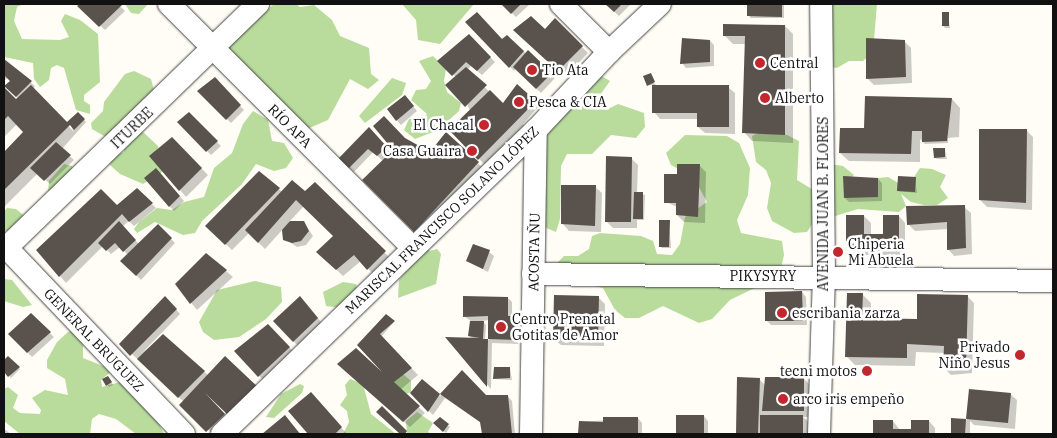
<!DOCTYPE html>
<html>
<head>
<meta charset="utf-8">
<style>
  body { margin:0 }
  #map { position:relative; width:1057px; height:438px; overflow:hidden; background:#fffdf5; font-family:"IBM Plex Serif",serif }
  div>[style] { position:absolute }
  .forest>* { inset:0; background:#b9dc9c }
  .shadow>* { inset:0; background:#0003 }
  .building>* { inset:0; background:#5a524d }
  .roads { filter:drop-shadow(0 0 1px #444) drop-shadow(0 0 1px #444) }
  .minor>* { height:22px; margin:-11px; padding:0 11px; transform-origin:11px; border-radius:11px; background:#fff }
  .dots>* { width:14px; height:14px; translate:-50% -50%; box-sizing:border-box; border:2px solid #fff; border-radius:50% }
  span { translate:-50% -50%; white-space:nowrap; text-align:center; line-height:1.15; -webkit-text-stroke:5px #fff; paint-order:stroke }
  .poi-label { font-size:14px; color:#111 }
  .left { translate:0 -50%; text-align:left }
  .right { translate:-100% -50%; text-align:right }
  .street-label { font-size:14px; color:#111 }
  .frame { position:absolute; inset:0; border:5px solid #111; pointer-events:none }
</style>
</head>
<body>
<div id="map">
  <div class="forest">
    <div style="clip-path:polygon(4px 4px,23px 4px,17px 7px,14px 21px,22px 39px,60px 40px,69px 37px,61px 21px,65px 14px,80px 20px,98px 34px,100px 82px,84px 95px,84px 101px,90px 105px,90px 114px,76px 110px,64px 68px,57px 65px,51px 68px,49px 80px,40px 87px,34px 79px,33px 63px,4px 57px)"></div>
    <div style="clip-path:polygon(125px 4px,148px 4px,139px 14px,131px 13px)"></div>
    <div style="clip-path:polygon(274px 4px,296px 4px,300px 7px,314px 5px,332px 20px,340px 36px,369px 48px,371px 74px,379px 80px,368px 89px,350px 79px,328px 120px,307px 129px,225px 50px)"></div>
    <div style="clip-path:polygon(402px 4px,474px 4px,440px 44px,418px 40px,416px 20px)"></div>
    <div style="clip-path:polygon(824px 4px,877px 4px,873px 52px,863px 61px,849px 61px,837px 68px,824px 66px)"></div>
    <div style="clip-path:polygon(433px 56px,446px 69px,444px 81px,447px 92px,461px 103px,459px 111px,438px 130px,415px 139px,404px 130px,409px 119px,422px 119px,427px 114px,411px 100px,416px 90px,426px 89px,431px 81px,419px 61px)"></div>
    <div style="clip-path:polygon(134px 71px,151px 79px,155px 94px,116px 132px,104px 136px,92px 129px,91px 123px,103px 111px,104px 102px,125px 74px)"></div>
    <div style="clip-path:polygon(598px 74px,610px 81px,595px 102px,606px 110px,618px 104px,644px 113px,645px 127px,636px 138px,611px 135px,592px 154px,567px 154px,561px 166px,560px 219px,556px 232px,544px 227px,542px 214px,548px 125px)"></div>
    <div style="clip-path:polygon(392px 78px,406px 83px,402px 95px,365px 123px,359px 116px)"></div>
    <div style="clip-path:polygon(253px 111px,268px 120px,272px 141px,284px 143px,293px 158px,286px 168px,274px 171px,256px 164px,242px 184px,202px 221px,195px 233px,183px 235px,155px 222px,137px 233px,134px 229px,139px 222px,157px 208px,172px 210px,184px 202px,204px 197px,214px 168px,232px 153px,243px 124px)"></div>
    <div style="clip-path:polygon(143px 132px,158px 146px,164px 171px,143px 184px,120px 174px,110px 165px,111px 158px,124px 152px,124px 146px,135px 135px)"></div>
    <div style="clip-path:polygon(760px 132px,787px 135px,799px 141px,797px 180px,820px 194px,830px 164px,843px 166px,854px 175px,850px 179px,874px 190px,878px 178px,888px 177px,900px 184px,912px 180px,920px 168px,932px 169px,946px 175px,940px 187px,948px 198px,937px 205px,924px 205px,911px 202px,901px 194px,906px 206px,899px 212px,858px 209px,832px 217px,822px 209px,807px 232px,794px 233px,772px 221px,767px 208px,771px 183px,766px 170px,756px 162px,752px 136px)"></div>
    <div style="clip-path:polygon(685px 135px,727px 136px,739px 143px,750px 168px,748px 195px,737px 220px,741px 233px,782px 241px,784px 255px,778px 282px,765px 283px,730px 300px,712px 319px,699px 323px,663px 306px,639px 318px,625px 318px,615px 310px,603px 288px,553px 278px,555px 265px,564px 256px,578px 256px,589px 249px,592px 236px,600px 233px,641px 236px,653px 241px,657px 254px,672px 255px,680px 244px,685px 217px,707px 202px,694px 178px,671px 165px,666px 153px)"></div>
    <div style="clip-path:polygon(64px 164px,72px 166px,74px 172px,48px 192px,49px 181px)"></div>
    <div style="clip-path:polygon(7px 208px,16px 209px,27px 218px,13px 230px,5px 231px,4px 226px,4px 212px)"></div>
    <div style="clip-path:polygon(426px 246px,430px 251px,437px 249px,441px 254px,436px 284px,398px 298px,399px 280px)"></div>
    <div style="clip-path:polygon(4px 279px,12px 280px,32px 305px,23px 307px,4px 301px)"></div>
    <div style="clip-path:polygon(255px 281px,281px 287px,282px 302px,266px 319px,239px 337px,214px 340px,203px 332px,199px 322px,217px 290px)"></div>
    <div style="clip-path:polygon(343px 282px,356px 284px,358px 291px,341px 308px,326px 306px,323px 292px)"></div>
    <div style="clip-path:polygon(78px 329px,83px 344px,83px 358px,113px 370px,101px 380px,102px 387px,120px 382px,158px 422px,164px 434px,136px 434px,116px 419px,99px 414px,92px 419px,90px 434px,20px 434px,4px 421px,4px 389px,8px 387px,18px 395px,13px 408px,20px 413px,40px 414px,41px 410px,32px 398px,45px 390px,68px 395px,65px 379px,47px 368px,47px 360px,57px 342px,68px 332px)"></div>
    <div style="clip-path:polygon(403px 374px,411px 381px,411px 392px,398px 397px,391px 377px)"></div>
    <div style="clip-path:polygon(350px 379px,363px 384px,371px 414px,396px 434px,343px 434px,349px 422px,347px 411px,340px 405px,347px 395px,345px 385px)"></div>
    <div style="clip-path:polygon(300px 384px,304px 386px,302px 393px,274px 418px,266px 417px,281px 394px)"></div>
    <div style="clip-path:polygon(417px 412px,433px 423px,428px 432px,431px 434px,407px 434px,406px 421px)"></div>
  </div>
  <div class="shadow">
    <div style="clip-path:polygon(82px 4px,118px 4px,125px 11px,105px 30px,79px 6px)"></div>
    <div style="clip-path:polygon(502px 4px,530px 4px,516px 17px)"></div>
    <div style="clip-path:polygon(606px 4px,631px 4px,619px 16px)"></div>
    <div style="clip-path:polygon(748px 4px,784px 4px,784px 18px,750px 18px)"></div>
    <div style="clip-path:polygon(948px 14px,950px 28px,945px 28px,943px 26px)"></div>
    <div style="clip-path:polygon(555px 20px,588px 53px,566px 76px,538px 53px,545px 31px)"></div>
    <div style="clip-path:polygon(467px 22px,503px 41px,507px 37px,555px 78px,541px 93px,516px 69px,514px 71px)"></div>
    <div style="clip-path:polygon(785px 26px,793px 34px,793px 143px,752px 141px,744px 132px,746px 44px,733px 44px,724px 35px)"></div>
    <div style="clip-path:polygon(469px 36px,495px 62px,482px 75px,471px 66px,467px 70px,503px 105px,517px 85px,539px 106px,523px 124px,525px 127px,485px 165px,451px 130px,470px 111px,456px 77px,439px 61px)"></div>
    <div style="clip-path:polygon(710px 41px,714px 45px,714px 66px,686px 68px,682px 63px)"></div>
    <div style="clip-path:polygon(904px 41px,911px 48px,912px 83px,874px 85px,867px 78px)"></div>
    <div style="clip-path:polygon(4px 61px,35px 86px,33px 89px,74px 132px,69px 122px,78px 113px,86px 122px,62px 149px,74px 160px,50px 184px,38px 173px,4px 207px,4px 153px,25px 132px,17px 124px,4px 137px,4px 88px,16px 101px,19px 99px,6px 86px,12px 81px,8px 77px,4px 81px)"></div>
    <div style="clip-path:polygon(651px 74px,654px 80px,650px 79px,657px 86px,728px 87px,735px 93px,735px 134px,705px 133px,698px 127px,698px 119px,660px 119px,654px 112px,654px 85px,648px 85px)"></div>
    <div style="clip-path:polygon(215px 79px,244px 110px,231px 123px,199px 91px)"></div>
    <div style="clip-path:polygon(952px 99px,960px 108px,959px 137px,948px 138px,948px 143px,925px 144px,920px 139px,920px 162px,849px 161px,840px 153px,865px 130px)"></div>
    <div style="clip-path:polygon(409px 101px,417px 111px,401px 125px,388px 110px)"></div>
    <div style="clip-path:polygon(189px 114px,221px 146px,211px 155px,179px 122px)"></div>
    <div style="clip-path:polygon(369px 129px,391px 153px,431px 153px,446px 133px,487px 172px,424px 239px,364px 180px,383px 161px,373px 152px,354px 172px,340px 159px)"></div>
    <div style="clip-path:polygon(1026px 130px,1033px 137px,1032px 210px,987px 207px,980px 200px)"></div>
    <div style="clip-path:polygon(172px 138px,208px 175px,186px 197px,180px 190px)"></div>
    <div style="clip-path:polygon(945px 149px,947px 159px,937px 159px,935px 157px)"></div>
    <div style="clip-path:polygon(631px 158px,638px 165px,637px 193px,645px 195px,644px 220px,637px 220px,637px 228px,613px 228px,606px 221px)"></div>
    <div style="clip-path:polygon(699px 165px,706px 172px,705px 223px,684px 222px,677px 215px,677px 207px,666px 202px,678px 175px)"></div>
    <div style="clip-path:polygon(161px 174px,184px 201px,174px 211px,145px 179px)"></div>
    <div style="clip-path:polygon(915px 178px,917px 193px,898px 191px)"></div>
    <div style="clip-path:polygon(878px 179px,882px 183px,882px 201px,849px 202px,845px 198px)"></div>
    <div style="clip-path:polygon(315px 183px,391px 259px,375px 276px,361px 261px,343px 276px,324px 258px,335px 236px,304px 206px,289px 222px,304px 223px,313px 236px,306px 245px,297px 247px,285px 239px,283px 229px,265px 249px,249px 233px,232px 250px,207px 226px,279px 189px,282px 192px,305px 192px)"></div>
    <div style="clip-path:polygon(595px 187px,602px 193px,601px 232px,569px 231px,563px 224px)"></div>
    <div style="clip-path:polygon(137px 190px,156px 208px,134px 226px,129px 221px,122px 227px,139px 244px,158px 226px,175px 243px,141px 280px,122px 261px,128px 255px,120px 247px,111px 254px,103px 246px,66px 283px,60px 276px,117px 207px)"></div>
    <div style="clip-path:polygon(964px 207px,971px 213px,972px 254px,954px 256px,948px 249px,948px 229px,915px 231px,908px 224px)"></div>
    <div style="clip-path:polygon(864px 216px,871px 223px,871px 236px,884px 236px,899px 216px,905px 223px,905px 255px,860px 255px,847px 240px)"></div>
    <div style="clip-path:polygon(669px 221px,671px 248px,662px 248px,660px 246px)"></div>
    <div style="clip-path:polygon(489px 252px,494px 256px,488px 272px,467px 261px)"></div>
    <div style="clip-path:polygon(226px 271px,233px 277px,197px 310px,176px 284px)"></div>
    <div style="clip-path:polygon(802px 292px,806px 297px,807px 325px,771px 325px,767px 321px)"></div>
    <div style="clip-path:polygon(862px 294px,871px 303px,871px 319px,918px 320px,968px 297px,974px 303px,972px 373px,951px 375px,944px 368px,945px 353px,916px 352px,915px 366px,855px 365px,847px 357px)"></div>
    <div style="clip-path:polygon(598px 297px,605px 304px,604px 346px,561px 345px,554px 339px)"></div>
    <div style="clip-path:polygon(evenodd,508px 298px,512px 302px,512px 317px,519px 322px,518px 344px,492px 343px,491px 389px,447px 338px,473px 339px,469px 336px,471px 321px,465px 317px,508px 298px,489px 320px,489px 340px,485px 340px,486px 325px,482px 321px,489px 320px)"></div>
    <div style="clip-path:polygon(170px 302px,180px 314px,142px 353px,163px 336px,208px 375px,199px 390px,229px 419px,213px 434px,181px 405px,184px 402px,121px 344px)"></div>
    <div style="clip-path:polygon(304px 302px,322px 323px,298px 346px,275px 321px)"></div>
    <div style="clip-path:polygon(31px 315px,54px 337px,32px 357px,10px 334px)"></div>
    <div style="clip-path:polygon(394px 322px,381px 337px,418px 375px,400px 390px,425px 413px,410px 427px,345px 371px,383px 371px,359px 345px)"></div>
    <div style="clip-path:polygon(268px 326px,296px 354px,266px 383px,235px 351px)"></div>
    <div style="clip-path:polygon(8px 357px,20px 369px,11px 378px,4px 370px,4px 362px)"></div>
    <div style="clip-path:polygon(510px 368px,512px 380px,495px 379px,495px 369px)"></div>
    <div style="clip-path:polygon(462px 372px,486px 396px,507px 396px,512px 401px,515px 434px,483px 434px,481px 423px,445px 398px,433px 415px,412px 393px,423px 381px,440px 396px)"></div>
    <div style="clip-path:polygon(738px 378px,759px 379px,766px 386px,803px 378px,810px 385px,810px 417px,803px 417px,810px 423px,810px 434px,737px 434px)"></div>
    <div style="clip-path:polygon(110px 379px,113px 385px,109px 387px,104px 380px)"></div>
    <div style="clip-path:polygon(970px 390px,1010px 394px,1017px 400px,1015px 429px,974px 425px,970px 421px,970px 434px,953px 434px,952px 419px,967px 420px)"></div>
    <div style="clip-path:polygon(317px 401px,347px 434px,310px 434px,289px 411px)"></div>
    <div style="clip-path:polygon(677px 416px,704px 416px,708px 421px,708px 434px,677px 434px)"></div>
    <div style="clip-path:polygon(285px 417px,301px 434px,264px 434px)"></div>
    <div style="clip-path:polygon(638px 418px,642px 423px,642px 434px,579px 434px,580px 422px)"></div>
    <div style="clip-path:polygon(440px 419px,450px 427px,446px 433px,435px 423px)"></div>
    <div style="clip-path:polygon(874px 421px,893px 421px,900px 430px,912px 430px,929px 421px,935px 428px,935px 434px,874px 434px)"></div>
    <div style="clip-path:polygon(4px 429px,11px 434px,4px 434px)"></div>
  </div>
  <div class="building">
    <div style="clip-path:polygon(80px 4px,120px 4px,122px 5px,99px 27px,77px 6px)"></div>
    <div style="clip-path:polygon(501px 4px,521px 4px,511px 14px)"></div>
    <div style="clip-path:polygon(605px 4px,622px 4px,614px 12px)"></div>
    <div style="clip-path:polygon(747px 4px,782px 4px,782px 17px,747px 16px)"></div>
    <div style="clip-path:polygon(477px 12px,502px 39px,507px 35px,524px 51px,509px 68px,465px 22px)"></div>
    <div style="clip-path:polygon(942px 12px,949px 12px,949px 26px,942px 26px)"></div>
    <div style="clip-path:polygon(531px 16px,545px 29px,555px 18px,583px 46px,558px 71px,513px 30px)"></div>
    <div style="clip-path:polygon(723px 24px,785px 25px,785px 135px,742px 133px,745px 36px,723px 36px)"></div>
    <div style="clip-path:polygon(469px 34px,491px 57px,477px 71px,466px 62px,452px 76px,437px 61px)"></div>
    <div style="clip-path:polygon(682px 38px,710px 40px,710px 62px,680px 64px)"></div>
    <div style="clip-path:polygon(866px 38px,905px 40px,906px 77px,866px 79px)"></div>
    <div style="clip-path:polygon(528px 50px,552px 73px,536px 89px,513px 67px)"></div>
    <div style="clip-path:polygon(4px 59px,32px 81px,16px 97px,4px 86px,10px 81px,4px 75px)"></div>
    <div style="clip-path:polygon(466px 67px,487px 85px,465px 107px,445px 85px)"></div>
    <div style="clip-path:polygon(651px 73px,655px 82px,647px 86px,643px 76px)"></div>
    <div style="clip-path:polygon(215px 77px,241px 105px,226px 120px,197px 91px)"></div>
    <div style="clip-path:polygon(517px 84px,536px 101px,478px 160px,449px 130px,490px 90px,503px 103px)"></div>
    <div style="clip-path:polygon(31px 85px,67px 122px,78px 112px,85px 119px,74px 130px,70px 125px,4px 190px,4px 152px,23px 132px,8px 116px,4px 120px,4px 87px,16px 99px)"></div>
    <div style="clip-path:polygon(652px 85px,729px 85px,729px 127px,697px 127px,697px 113px,652px 113px)"></div>
    <div style="clip-path:polygon(405px 95px,414px 106px,396px 121px,387px 109px)"></div>
    <div style="clip-path:polygon(865px 96px,952px 98px,947px 141px,922px 142px,922px 131px,912px 131px,911px 154px,839px 153px,840px 128px,864px 128px)"></div>
    <div style="clip-path:polygon(189px 112px,218px 141px,206px 152px,177px 122px)"></div>
    <div style="clip-path:polygon(384px 116px,405px 138px,430px 152px,446px 132px,479px 162px,414px 232px,362px 180px,393px 150px,373px 126px)"></div>
    <div style="clip-path:polygon(369px 127px,387px 147px,377px 156px,368px 149px,348px 169px,338px 159px)"></div>
    <div style="clip-path:polygon(979px 129px,1027px 129px,1026px 203px,979px 200px)"></div>
    <div style="clip-path:polygon(172px 137px,202px 168px,179px 191px,149px 156px)"></div>
    <div style="clip-path:polygon(56px 142px,71px 155px,44px 181px,30px 168px)"></div>
    <div style="clip-path:polygon(933px 148px,945px 148px,945px 157px,934px 158px)"></div>
    <div style="clip-path:polygon(606px 156px,632px 157px,631px 222px,605px 222px)"></div>
    <div style="clip-path:polygon(677px 164px,700px 164px,698px 217px,676px 215px,676px 203px,664px 203px,664px 174px,677px 174px)"></div>
    <div style="clip-path:polygon(156px 168px,180px 196px,169px 207px,144px 178px)"></div>
    <div style="clip-path:polygon(259px 171px,280px 188px,225px 245px,205px 226px)"></div>
    <div style="clip-path:polygon(843px 176px,878px 178px,878px 197px,844px 198px)"></div>
    <div style="clip-path:polygon(898px 176px,916px 177px,915px 192px,897px 191px)"></div>
    <div style="clip-path:polygon(292px 180px,305px 191px,315px 182px,386px 251px,367px 270px,354px 255px,336px 270px,316px 252px,333px 236px,296px 200px,258px 243px,245px 230px)"></div>
    <div style="clip-path:polygon(561px 185px,596px 185px,595px 226px,561px 224px)"></div>
    <div style="clip-path:polygon(137px 188px,153px 203px,129px 222px,122px 214px,59px 277px,36px 250px,101px 189px,117px 205px)"></div>
    <div style="clip-path:polygon(634px 192px,643px 192px,643px 219px,633px 219px)"></div>
    <div style="clip-path:polygon(965px 205px,966px 248px,947px 250px,947px 222px,907px 225px,906px 206px)"></div>
    <div style="clip-path:polygon(846px 215px,864px 215px,864px 234px,883px 234px,883px 215px,899px 215px,899px 249px,852px 249px,852px 241px,846px 241px)"></div>
    <div style="clip-path:polygon(659px 220px,670px 220px,669px 247px,659px 247px)"></div>
    <div style="clip-path:polygon(119px 221px,136px 240px,123px 252px,115px 243px,106px 251px,98px 243px)"></div>
    <div style="clip-path:polygon(290px 221px,304px 221px,309px 231px,301px 241px,292px 243px,283px 240px,282px 230px)"></div>
    <div style="clip-path:polygon(158px 224px,172px 238px,136px 276px,120px 261px)"></div>
    <div style="clip-path:polygon(473px 244px,490px 250px,483px 269px,466px 261px)"></div>
    <div style="clip-path:polygon(206px 253px,227px 270px,190px 304px,175px 284px)"></div>
    <div style="clip-path:polygon(802px 291px,803px 321px,765px 321px,765px 292px)"></div>
    <div style="clip-path:polygon(847px 293px,863px 293px,862px 318px,917px 319px,917px 294px,968px 295px,966px 367px,943px 368px,944px 346px,907px 344px,907px 358px,845px 357px)"></div>
    <div style="clip-path:polygon(554px 295px,599px 296px,598px 340px,553px 339px)"></div>
    <div style="clip-path:polygon(165px 296px,177px 309px,130px 356px,119px 344px)"></div>
    <div style="clip-path:polygon(300px 296px,318px 318px,293px 342px,273px 321px)"></div>
    <div style="clip-path:polygon(463px 296px,508px 297px,508px 316px,515px 316px,514px 340px,488px 339px,488px 316px,463px 317px)"></div>
    <div style="clip-path:polygon(31px 313px,51px 332px,27px 353px,8px 334px)"></div>
    <div style="clip-path:polygon(386px 314px,395px 321px,380px 334px,412px 368px,394px 382px,420px 406px,403px 422px,337px 364px,356px 348px,382px 372px,357px 345px)"></div>
    <div style="clip-path:polygon(470px 321px,484px 321px,483px 339px,488px 339px,487px 387px,445px 337px,480px 338px,468px 336px)"></div>
    <div style="clip-path:polygon(268px 324px,290px 347px,258px 377px,234px 351px)"></div>
    <div style="clip-path:polygon(163px 334px,205px 371px,178px 398px,137px 359px)"></div>
    <div style="clip-path:polygon(8px 356px,20px 367px,8px 377px,4px 372px,4px 360px)"></div>
    <div style="clip-path:polygon(225px 356px,260px 389px,229px 416px,205px 393px,225px 414px,206px 432px,179px 405px)"></div>
    <div style="clip-path:polygon(494px 367px,510px 367px,510px 378px,493px 379px)"></div>
    <div style="clip-path:polygon(462px 370px,486px 395px,508px 395px,512px 434px,482px 434px,480px 422px,440px 394px)"></div>
    <div style="clip-path:polygon(108px 376px,112px 382px,106px 386px,102px 379px)"></div>
    <div style="clip-path:polygon(737px 377px,760px 378px,758px 434px,736px 434px)"></div>
    <div style="clip-path:polygon(765px 377px,804px 377px,804px 411px,762px 411px)"></div>
    <div style="clip-path:polygon(422px 379px,440px 394px,428px 412px,410px 393px)"></div>
    <div style="clip-path:polygon(969px 389px,1011px 393px,1008px 423px,966px 419px)"></div>
    <div style="clip-path:polygon(311px 392px,342px 427px,335px 434px,308px 434px,288px 411px)"></div>
    <div style="clip-path:polygon(382px 406px,407px 431px,405px 434px,400px 434px,376px 412px)"></div>
    <div style="clip-path:polygon(285px 415px,300px 434px,262px 434px)"></div>
    <div style="clip-path:polygon(676px 415px,704px 415px,704px 434px,676px 434px)"></div>
    <div style="clip-path:polygon(760px 415px,803px 415px,803px 434px,760px 434px)"></div>
    <div style="clip-path:polygon(440px 417px,449px 424px,443px 432px,433px 423px)"></div>
    <div style="clip-path:polygon(603px 417px,638px 417px,638px 434px,578px 434px,579px 421px,603px 422px)"></div>
    <div style="clip-path:polygon(951px 418px,966px 419px,965px 434px,951px 434px)"></div>
    <div style="clip-path:polygon(873px 420px,893px 420px,893px 429px,911px 429px,911px 420px,929px 420px,929px 434px,873px 434px)"></div>
  </div>
  <div class="roads">
    <div class="minor">
      <div style="left:169px;top:4px;width:344px;rotate:45deg"></div>
      <div style="left:561px;top:4px;width:68px;rotate:45deg"></div>
      <div style="left:4px;top:245px;width:261px;rotate:46.4deg"></div>
      <div style="left:4px;top:250px;width:354px;rotate:-44.1deg"></div>
      <div style="left:533px;top:274px;width:520px;rotate:0.77deg"></div>
      <div style="left:222px;top:434px;width:437px;rotate:-44.1deg"></div>
      <div style="left:536px;top:130px;width:107px;rotate:-46.9deg"></div>
      <div style="left:609px;top:52px;width:70px;rotate:-43.3deg"></div>
      <div style="left:531px;top:434px;width:304px;rotate:-89.1deg"></div>
      <div style="left:819px;top:434px;width:158px;rotate:-88.2deg"></div>
      <div style="left:824px;top:276px;width:272px;rotate:-90.6deg"></div>
    </div>
  </div>
  <div class="dots">
    <div style="left:760px;top:63px;background:#c4262e"></div>
    <div style="left:532px;top:70px;background:#c4262e"></div>
    <div style="left:765px;top:98px;background:#c4262e"></div>
    <div style="left:519px;top:102px;background:#c4262e"></div>
    <div style="left:484px;top:125px;background:#c4262e"></div>
    <div style="left:472px;top:151px;background:#c4262e"></div>
    <div style="left:838px;top:252px;background:#c4262e"></div>
    <div style="left:782px;top:313px;background:#c4262e"></div>
    <div style="left:501px;top:327px;background:#c4262e"></div>
    <div style="left:1020px;top:355px;background:#c4262e"></div>
    <div style="left:867px;top:371px;background:#c4262e"></div>
    <div style="left:783px;top:399px;background:#c4262e"></div>
  </div>
  <div class="poi-label">
    <span class="left" style="left:770px;top:63px">Central</span>
    <span class="left" style="left:542px;top:70px">Tio Ata</span>
    <span class="left" style="left:775px;top:98px">Alberto</span>
    <span class="left" style="left:529px;top:102px">Pesca &amp; CIA</span>
    <span class="right" style="left:474px;top:125px">El Chacal</span>
    <span class="right" style="left:462px;top:151px">Casa Guaira</span>
    <span class="left" style="left:848px;top:252px">Chiperia<br>Mi Abuela</span>
    <span class="left" style="left:792px;top:313px">escribania zarza</span>
    <span class="left" style="left:512px;top:327px">Centro Prenatal<br>Gotitas de Amor</span>
    <span class="right" style="left:1010px;top:355px">Privado<br>Niño Jesus</span>
    <span class="right" style="left:857px;top:371px">tecni motos</span>
    <span class="left" style="left:793px;top:399px">arco iris empeño</span>
  </div>
  <div class="street-label">
    <span style="left:290px;top:126px;rotate:45deg">RÍO APA</span>
    <span style="left:132px;top:128px;rotate:-44deg">ITURBE</span>
    <span style="left:823px;top:204px;rotate:-90deg">AVENIDA JUAN B. FLORES</span>
    <span style="left:442px;top:220px;rotate:-44deg">MARISCAL FRANCISCO SOLANO LÓPEZ</span>
    <span style="left:534px;top:252px;rotate:-89deg">ACOSTA ÑU</span>
    <span style="left:763px;top:276px">PIKYSYRY</span>
    <span style="left:94px;top:340px;rotate:46deg">GENERAL BRUGUEZ</span>
  </div>
  <div class="frame"></div>
</div>
</body>
</html>
